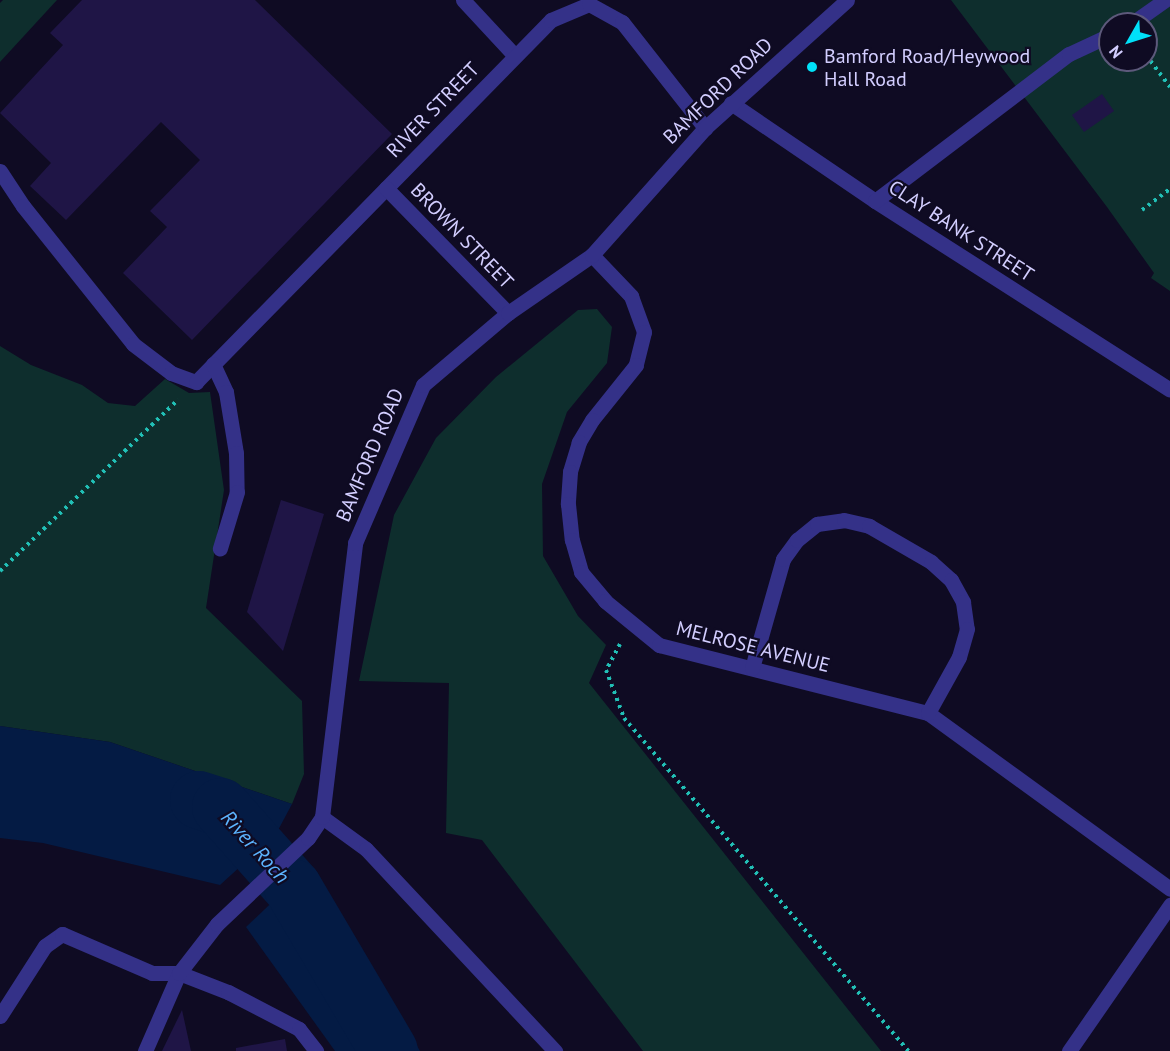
<!DOCTYPE html>
<html>
<head>
<meta charset="utf-8">
<style>
  body { margin:0 }
  #map { position:relative; width:1170px; height:1051px; overflow:hidden; background:#0f0b23; font-family:"PT Sans",sans-serif }
  div>[style] { position:absolute }
  .green>* { inset:0; background:#0e2e2d }
  .water>* { inset:0; background:#041b44 }
  .river>* { height:58px; margin:-29px; padding:0 29px; transform-origin:29px; border-radius:29px; background:#041b44 }
  .building>* { inset:0; background:#1f1546 }
  .path>* { height:4px; margin-top:-2px; transform-origin:0; background:repeating-linear-gradient(90deg,#21c0b6 0 3px,transparent 0 7.5px) }
  .minor>* { height:15px; margin:-7.5px; padding:0 7.5px; transform-origin:7.5px; border-radius:7.5px; background:#343188 }
  .dots>* { width:16px; height:16px; translate:-50% -50%; box-sizing:border-box; border:3px solid #0f0b23; border-radius:50% }
  span { translate:-50% -50%; white-space:nowrap; text-align:center; line-height:1.15; -webkit-text-stroke:4.5px #0f0b23; paint-order:stroke }
  .poi-label { font-size:20px; color:#d3ceff }
  .left { translate:0 -50%; text-align:left }
  .street-label { font-size:20px; color:#d3ceff }
  .water-label { font-size:21px; color:#5cb4ff; font-style:italic }
  .north { position:absolute; left:1098px; top:12px; width:60px; height:60px; box-sizing:border-box; background:#0f0b23; border:2px solid #5d597b; border-radius:50%; rotate:231deg; font-size:16px; font-weight:700; line-height:24px; text-align:center; color:#d3ceff }
  .north::after { content:''; display:block; margin:auto; width:21px; height:27px; background:#00e1f9; clip-path:polygon(50% 0,100% 100%,50% 72%,0 100%) }
</style>
</head>
<body>
<div id="map">
  <div class="green">
    <div style="clip-path:polygon(3px 0,57px 0,0 62px,0 3px)"></div>
    <div style="clip-path:polygon(evenodd,951px 0,1170px 0,1170px 291px,1151px 278px,1154px 273px,1107px 207px,951px 0,1110px 24px,1146px 24px,1146px 60px,1110px 60px,1110px 24px)"></div>
    <div style="clip-path:polygon(597px 309px,612px 327px,607px 363px,567px 412px,542px 484px,543px 556px,578px 616px,606px 645px,589px 683px,881px 1051px,643px 1051px,482px 840px,446px 833px,449px 683px,359px 681px,394px 515px,436px 438px,496px 377px,578px 310px)"></div>
    <div style="clip-path:polygon(0 346px,31px 365px,82px 385px,108px 403px,135px 406px,165px 379px,189px 393px,210px 392px,224px 490px,206px 608px,302px 701px,304px 774px,292px 804px,110px 742px,0 726px)"></div>
  </div>
  <div class="water">
    <div style="clip-path:polygon(0 726px,110px 742px,292px 804px,276px 834px,220px 885px,43px 843px,0 838px)"></div>
    <div style="clip-path:polygon(310px 866px,420px 1051px,335px 1051px,246px 927px)"></div>
  </div>
  <div class="river">
    <div style="left:199px;top:800px;width:23px;rotate:18deg"></div>
    <div style="left:221px;top:807px;width:108px;rotate:48.4deg"></div>
    <div style="left:293px;top:888px;width:189px;rotate:59.5deg"></div>
  </div>
  <div class="building">
    <div style="clip-path:polygon(82px 0,255px 0,392px 134px,192px 340px,123px 273px,167px 227px,150px 211px,200px 160px,161px 122px,66px 220px,30px 186px,51px 163px,0 113px,63px 45px,50px 33px)"></div>
    <div style="clip-path:polygon(1102px 94px,1114px 111px,1084px 132px,1072px 115px)"></div>
    <div style="clip-path:polygon(281px 500px,324px 514px,283px 651px,247px 612px)"></div>
    <div style="clip-path:polygon(182px 1010px,191px 1051px,162px 1051px)"></div>
    <div style="clip-path:polygon(285px 1039px,287px 1051px,236px 1051px,236px 1048px)"></div>
  </div>
  <div class="path">
    <div style="left:1146px;top:55px;width:40px;rotate:53deg"></div>
    <div style="left:1142px;top:210px;width:35px;rotate:-37deg"></div>
    <div style="left:0;top:571px;width:247px;rotate:-43.9deg"></div>
    <div style="left:620px;top:644px;width:30px;rotate:118deg"></div>
    <div style="left:606px;top:670px;width:51px;rotate:69.4deg"></div>
    <div style="left:624px;top:718px;width:438px;rotate:49.5deg"></div>
  </div>
  <div class="minor">
    <div style="left:463px;top:0;width:76px;rotate:47.1deg"></div>
    <div style="left:1131px;top:24px;width:42px;rotate:-35.2deg"></div>
    <div style="left:731px;top:103px;width:174px;rotate:34.2deg"></div>
    <div style="left:875px;top:201px;width:350px;rotate:32.6deg"></div>
    <div style="left:0;top:171px;width:42px;rotate:56.7deg"></div>
    <div style="left:23px;top:206px;width:176px;rotate:51.4deg"></div>
    <div style="left:133px;top:344px;width:48px;rotate:37.3deg"></div>
    <div style="left:171px;top:373px;width:27px;rotate:20deg"></div>
    <div style="left:196px;top:382px;width:507px;rotate:-45.56deg"></div>
    <div style="left:551px;top:20px;width:41px;rotate:-22.8deg"></div>
    <div style="left:589px;top:4px;width:38px;rotate:29deg"></div>
    <div style="left:622px;top:22px;width:135px;rotate:51.9deg"></div>
    <div style="left:386px;top:188px;width:175px;rotate:45.7deg"></div>
    <div style="left:875px;top:201px;width:243px;rotate:-37.2deg"></div>
    <div style="left:1069px;top:54px;width:45px;rotate:-24.9deg"></div>
    <div style="left:592px;top:255px;width:57px;rotate:46.4deg"></div>
    <div style="left:631px;top:296px;width:38px;rotate:70deg"></div>
    <div style="left:644px;top:332px;width:34px;rotate:104deg"></div>
    <div style="left:636px;top:365px;width:70px;rotate:128.7deg"></div>
    <div style="left:592px;top:420px;width:26px;rotate:121deg"></div>
    <div style="left:579px;top:442px;width:31px;rotate:107deg"></div>
    <div style="left:570px;top:472px;width:32px;rotate:94deg"></div>
    <div style="left:568px;top:504px;width:36px;rotate:84deg"></div>
    <div style="left:572px;top:540px;width:33px;rotate:74deg"></div>
    <div style="left:581px;top:572px;width:38px;rotate:50deg"></div>
    <div style="left:605px;top:601px;width:70px;rotate:39.2deg"></div>
    <div style="left:659px;top:645px;width:277px;rotate:14.2deg"></div>
    <div style="left:928px;top:713px;width:299px;rotate:36deg"></div>
    <div style="left:213px;top:364px;width:31px;rotate:65deg"></div>
    <div style="left:226px;top:392px;width:62px;rotate:80.7deg"></div>
    <div style="left:236px;top:453px;width:39px;rotate:89deg"></div>
    <div style="left:237px;top:492px;width:59px;rotate:106.9deg"></div>
    <div style="left:752px;top:668px;width:113px;rotate:-74.1deg"></div>
    <div style="left:783px;top:559px;width:24px;rotate:-54deg"></div>
    <div style="left:797px;top:540px;width:26px;rotate:-39deg"></div>
    <div style="left:817px;top:524px;width:27px;rotate:-8deg"></div>
    <div style="left:844px;top:520px;width:26px;rotate:13deg"></div>
    <div style="left:869px;top:526px;width:72px;rotate:30.1deg"></div>
    <div style="left:931px;top:562px;width:27px;rotate:42deg"></div>
    <div style="left:951px;top:580px;width:25px;rotate:61deg"></div>
    <div style="left:963px;top:602px;width:27px;rotate:82deg"></div>
    <div style="left:967px;top:629px;width:29px;rotate:106deg"></div>
    <div style="left:959px;top:657px;width:64px;rotate:119deg"></div>
    <div style="left:322px;top:817px;width:54px;rotate:36deg"></div>
    <div style="left:366px;top:849px;width:277px;rotate:46.9deg"></div>
    <div style="left:0;top:1016px;width:83px;rotate:-57.3deg"></div>
    <div style="left:45px;top:946px;width:21px;rotate:-35deg"></div>
    <div style="left:62px;top:934px;width:98px;rotate:23.4deg"></div>
    <div style="left:152px;top:973px;width:27px"></div>
    <div style="left:179px;top:973px;width:53px;rotate:21.2deg"></div>
    <div style="left:228px;top:992px;width:80px;rotate:27.5deg"></div>
    <div style="left:299px;top:1029px;width:28px;rotate:52deg"></div>
    <div style="left:145px;top:1051px;width:85px;rotate:-66.4deg"></div>
    <div style="left:179px;top:973px;width:62px;rotate:-52.2deg"></div>
    <div style="left:217px;top:924px;width:125px;rotate:-43.4deg"></div>
    <div style="left:308px;top:838px;width:25px;rotate:-56deg"></div>
    <div style="left:322px;top:817px;width:276px;rotate:-83.1deg"></div>
    <div style="left:355px;top:543px;width:172px;rotate:-66.7deg"></div>
    <div style="left:423px;top:385px;width:111px;rotate:-40.3deg"></div>
    <div style="left:508px;top:313px;width:102px;rotate:-34.6deg"></div>
    <div style="left:592px;top:255px;width:170px;rotate:-48.3deg"></div>
    <div style="left:705px;top:128px;width:191px;rotate:-42deg"></div>
    <div style="left:1069px;top:1051px;width:178px;rotate:-55.3deg"></div>
  </div>
  <div class="dots">
    <div style="left:812px;top:67px;background:#00e1f9"></div>
  </div>
  <div class="poi-label">
    <span class="left" style="left:824px;top:68px">Bamford Road/Heywood<br>Hall Road</span>
  </div>
  <div class="street-label">
    <span style="left:718px;top:91px;rotate:-44deg">BAMFORD ROAD</span>
    <span style="left:433px;top:110px;rotate:-46deg">RIVER STREET</span>
    <span style="left:961px;top:231px;rotate:33deg">CLAY BANK STREET</span>
    <span style="left:462px;top:236px;rotate:46deg">BROWN STREET</span>
    <span style="left:370px;top:455px;rotate:-67deg">BAMFORD ROAD</span>
    <span style="left:753px;top:647px;rotate:14deg">MELROSE AVENUE</span>
  </div>
  <div class="water-label">
    <span style="left:255px;top:847px;rotate:48deg">River Roch</span>
  </div>
  <div class="north">N</div>
</div>
</body>
</html>
